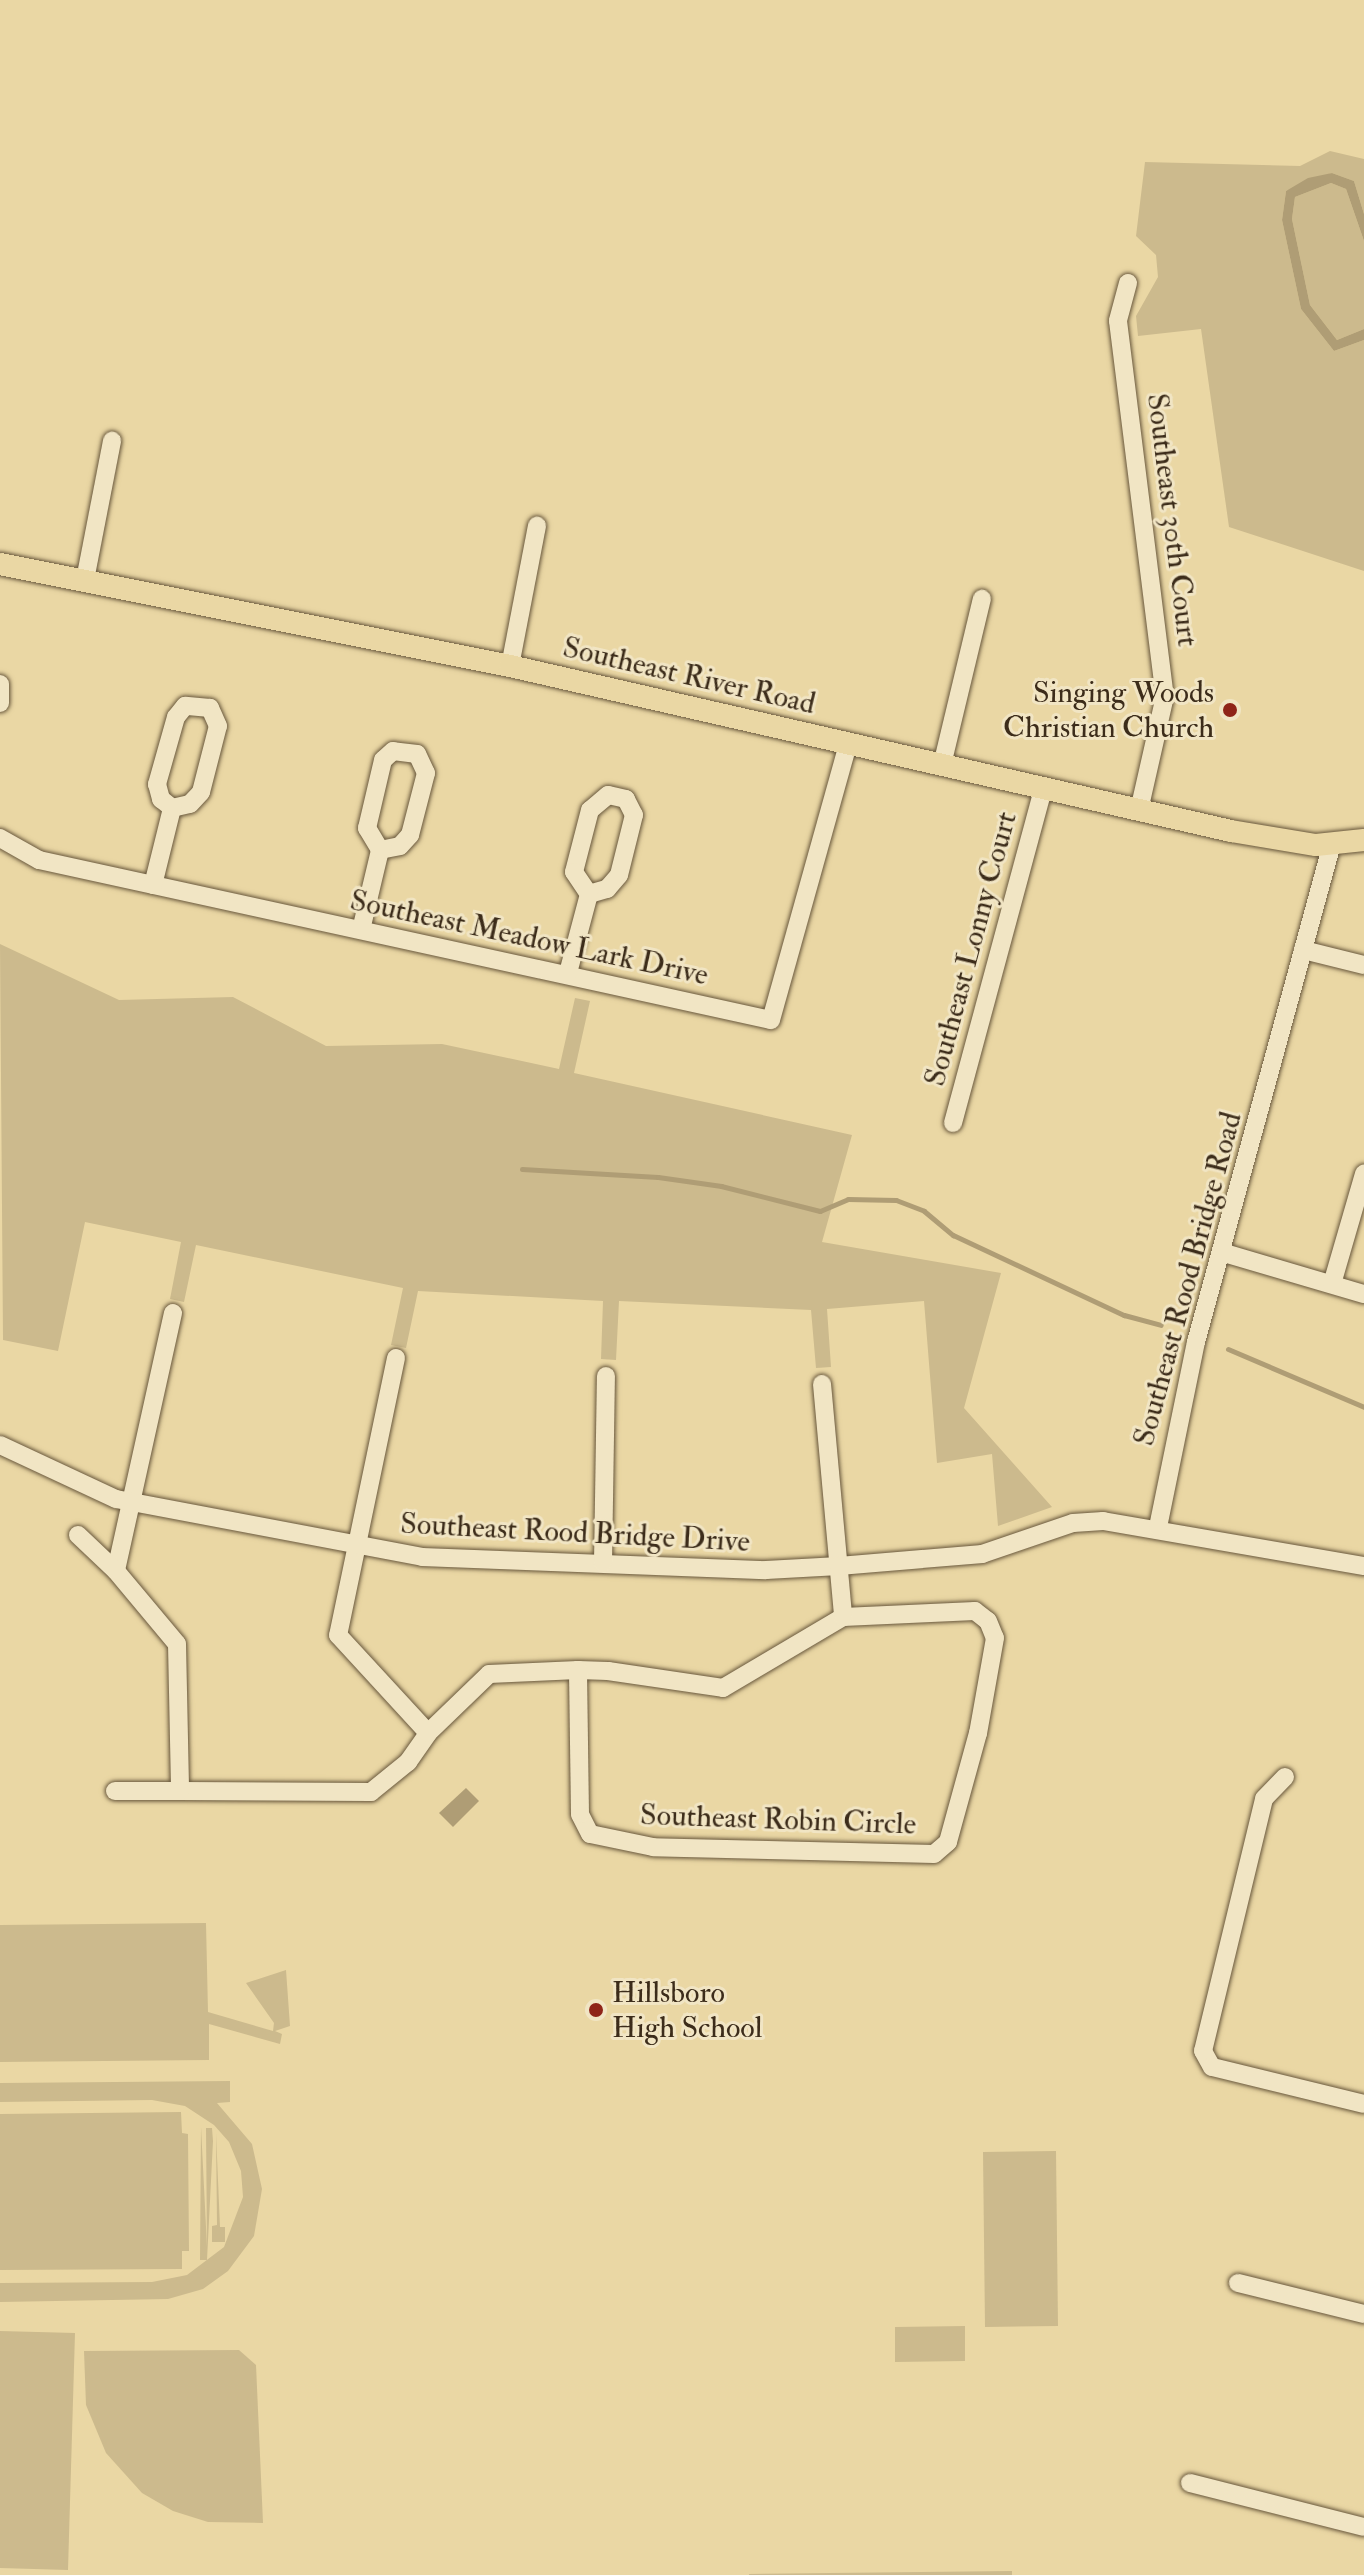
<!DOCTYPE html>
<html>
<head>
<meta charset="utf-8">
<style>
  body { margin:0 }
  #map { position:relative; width:1364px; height:2575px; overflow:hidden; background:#ead7a4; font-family:"IM FELL Double Pica",serif }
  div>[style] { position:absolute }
  .green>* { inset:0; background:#ccba8d }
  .water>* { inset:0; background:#af9d75 }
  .stream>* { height:5px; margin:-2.5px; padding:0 2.5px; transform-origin:2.5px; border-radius:2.5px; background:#af9d75 }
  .roads { filter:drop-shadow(0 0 2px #68573c) drop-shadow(0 0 2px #68573c) }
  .minor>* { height:18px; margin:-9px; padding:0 9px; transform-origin:9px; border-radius:9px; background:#f1e5c4 }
  .major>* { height:22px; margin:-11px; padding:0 11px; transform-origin:11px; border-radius:11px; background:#ead7a4 }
  .dots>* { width:22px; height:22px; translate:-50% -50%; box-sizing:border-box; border:4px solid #f1e5c4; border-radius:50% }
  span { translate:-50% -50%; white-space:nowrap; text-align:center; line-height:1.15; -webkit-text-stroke:6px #f1e5c4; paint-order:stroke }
  .street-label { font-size:30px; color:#3c2c1a }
  .poi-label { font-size:30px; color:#3c2c1a }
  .right { translate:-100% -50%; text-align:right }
  .left { translate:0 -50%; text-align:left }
</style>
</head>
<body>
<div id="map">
  <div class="green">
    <div style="clip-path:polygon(1330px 151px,1364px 159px,1364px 214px,1354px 181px,1332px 173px,1286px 191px,1282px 220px,1301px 309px,1334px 351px,1364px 340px,1364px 571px,1229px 527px,1201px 329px,1138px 336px,1136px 316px,1158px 277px,1156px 255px,1136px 236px,1145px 162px,1300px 166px)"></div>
    <div style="clip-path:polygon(1331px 183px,1346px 189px,1364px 241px,1364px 329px,1337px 340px,1310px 305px,1292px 219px,1295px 197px)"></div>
    <div style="clip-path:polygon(0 944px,119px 1000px,233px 997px,326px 1046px,442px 1044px,559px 1069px,575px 998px,590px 1001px,574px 1073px,852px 1135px,822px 1242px,1001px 1273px,964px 1408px,1052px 1507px,998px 1526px,992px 1454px,937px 1463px,924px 1301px,827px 1309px,831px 1367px,816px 1368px,811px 1310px,619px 1301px,616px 1360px,601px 1359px,603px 1301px,418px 1291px,406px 1348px,391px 1345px,403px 1288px,196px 1245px,184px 1302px,170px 1299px,181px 1242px,85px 1222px,58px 1351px,3px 1340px)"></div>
    <div style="clip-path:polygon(206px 1923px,208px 2012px,273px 2031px,274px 2023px,246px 1983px,286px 1970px,290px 2026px,275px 2031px,282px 2034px,280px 2044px,209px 2024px,209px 2060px,0 2062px,0 1925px)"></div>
    <div style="clip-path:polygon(230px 2081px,230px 2102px,217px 2103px,252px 2144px,262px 2189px,254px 2236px,228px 2271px,203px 2289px,168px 2299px,0 2302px,0 2283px,152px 2282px,187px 2275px,224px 2247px,243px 2197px,241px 2171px,229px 2142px,214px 2125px,185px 2106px,152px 2100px,0 2102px,0 2083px)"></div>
    <div style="clip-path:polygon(181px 2112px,182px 2133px,188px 2134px,189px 2251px,182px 2251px,182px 2269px,0 2270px,0 2114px)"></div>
    <div style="clip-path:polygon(201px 2127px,207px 2247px,206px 2128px,212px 2128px,213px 2141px,207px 2260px,200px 2260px)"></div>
    <div style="clip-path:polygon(216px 2133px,220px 2227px,225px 2227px,225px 2242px,212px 2242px,212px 2226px,217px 2225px)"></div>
    <div style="clip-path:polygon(1056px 2151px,1058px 2326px,985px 2327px,983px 2152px)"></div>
    <div style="clip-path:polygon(965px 2326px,965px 2361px,895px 2362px,895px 2327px)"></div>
    <div style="clip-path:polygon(0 2331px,75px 2333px,68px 2570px,0 2568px)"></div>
    <div style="clip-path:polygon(239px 2350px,256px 2365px,263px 2523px,208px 2522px,173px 2511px,142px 2493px,106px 2453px,86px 2405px,84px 2351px)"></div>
    <div style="clip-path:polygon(1012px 2571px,1012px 2575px,749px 2575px,749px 2574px)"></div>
  </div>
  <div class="water">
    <div style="clip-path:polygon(1332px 173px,1354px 181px,1364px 214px,1364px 241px,1346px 189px,1331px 183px,1295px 197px,1292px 219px,1310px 305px,1337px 340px,1364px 329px,1364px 340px,1334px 351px,1301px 309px,1282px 220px,1286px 191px,1308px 178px)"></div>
    <div style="clip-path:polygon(466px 1788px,479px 1801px,453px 1827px,439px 1813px)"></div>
  </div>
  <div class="stream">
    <div style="left:522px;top:1169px;width:136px;rotate:3.4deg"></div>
    <div style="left:658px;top:1177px;width:64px;rotate:8.1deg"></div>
    <div style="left:721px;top:1186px;width:102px;rotate:14.2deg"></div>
    <div style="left:820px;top:1211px;width:30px;rotate:-23deg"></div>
    <div style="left:848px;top:1199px;width:48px;rotate:1.2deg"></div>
    <div style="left:896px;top:1200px;width:30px;rotate:21deg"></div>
    <div style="left:924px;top:1211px;width:38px;rotate:40deg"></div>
    <div style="left:953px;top:1235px;width:189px;rotate:25.1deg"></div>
    <div style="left:1124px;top:1315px;width:38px;rotate:15deg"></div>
    <div style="left:1228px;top:1349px;width:148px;rotate:23.1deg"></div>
  </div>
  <div class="roads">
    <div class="minor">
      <div style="left:1128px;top:283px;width:39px;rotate:105deg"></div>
      <div style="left:1118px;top:321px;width:378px;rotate:82.9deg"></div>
      <div style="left:1165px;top:696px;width:117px;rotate:102.8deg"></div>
      <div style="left:85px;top:580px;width:142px;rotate:-79deg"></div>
      <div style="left:510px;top:666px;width:143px;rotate:-79.1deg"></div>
      <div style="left:0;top:684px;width:19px;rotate:90deg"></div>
      <div style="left:942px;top:765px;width:171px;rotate:-76.5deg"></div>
      <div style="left:0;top:838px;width:45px;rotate:29.4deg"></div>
      <div style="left:39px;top:860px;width:749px;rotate:12.33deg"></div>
      <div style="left:771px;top:1020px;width:287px;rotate:-74.4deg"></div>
      <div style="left:153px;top:885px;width:79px;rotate:-76.1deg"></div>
      <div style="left:172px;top:808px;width:18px;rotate:-13deg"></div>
      <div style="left:190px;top:804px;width:16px;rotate:-47deg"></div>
      <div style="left:201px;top:792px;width:68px;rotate:-75.6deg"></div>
      <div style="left:218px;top:726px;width:20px;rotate:-114deg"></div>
      <div style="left:210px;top:708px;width:25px;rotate:-175deg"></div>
      <div style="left:185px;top:706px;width:14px;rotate:129deg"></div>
      <div style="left:176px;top:717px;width:70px;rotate:105.8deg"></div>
      <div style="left:157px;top:784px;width:16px;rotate:75deg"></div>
      <div style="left:161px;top:799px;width:14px;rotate:39deg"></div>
      <div style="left:361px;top:930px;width:82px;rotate:-76.6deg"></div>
      <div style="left:380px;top:850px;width:20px;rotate:-11deg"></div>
      <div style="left:400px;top:846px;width:15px;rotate:-48deg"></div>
      <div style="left:410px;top:835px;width:64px;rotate:-75.5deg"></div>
      <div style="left:426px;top:773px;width:21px;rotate:-115deg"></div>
      <div style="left:417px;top:754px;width:24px;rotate:-173deg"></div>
      <div style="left:393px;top:751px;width:13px;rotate:138deg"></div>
      <div style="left:383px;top:760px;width:70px;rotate:103.2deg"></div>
      <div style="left:367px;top:828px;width:26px;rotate:59deg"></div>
      <div style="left:1303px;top:950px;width:63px;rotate:13.8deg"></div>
      <div style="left:568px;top:973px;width:82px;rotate:-75.1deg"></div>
      <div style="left:589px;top:894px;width:19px;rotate:-16deg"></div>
      <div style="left:607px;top:889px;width:18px;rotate:-49deg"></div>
      <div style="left:619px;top:875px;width:62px;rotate:-76deg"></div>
      <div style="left:634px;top:815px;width:18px;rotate:-117deg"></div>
      <div style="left:626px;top:799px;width:18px;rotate:-167deg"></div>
      <div style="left:608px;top:795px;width:23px;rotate:140deg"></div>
      <div style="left:590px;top:810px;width:64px;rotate:104.5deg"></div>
      <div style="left:574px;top:872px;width:27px;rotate:56deg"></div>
      <div style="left:953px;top:1123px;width:346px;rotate:-74.9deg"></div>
      <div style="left:1221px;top:1252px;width:149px;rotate:16.4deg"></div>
      <div style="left:1332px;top:1284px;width:115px;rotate:-73.8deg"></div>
      <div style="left:173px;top:1313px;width:264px;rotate:102.5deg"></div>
      <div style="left:116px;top:1571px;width:95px;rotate:50.1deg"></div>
      <div style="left:177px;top:1644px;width:147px;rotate:88.8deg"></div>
      <div style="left:180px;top:1791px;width:191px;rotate:0.3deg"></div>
      <div style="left:371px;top:1792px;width:48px;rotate:-39deg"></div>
      <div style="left:408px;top:1762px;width:35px;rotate:-55deg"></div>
      <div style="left:428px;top:1733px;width:85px;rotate:-44deg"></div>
      <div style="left:489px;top:1674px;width:89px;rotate:-2.6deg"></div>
      <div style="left:578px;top:1670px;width:30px;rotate:2deg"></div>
      <div style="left:608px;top:1671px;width:116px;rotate:8.4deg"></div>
      <div style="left:723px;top:1688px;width:139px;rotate:-30.6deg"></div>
      <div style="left:843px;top:1617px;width:132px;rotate:-2.6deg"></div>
      <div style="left:975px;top:1611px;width:16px;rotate:38deg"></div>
      <div style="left:988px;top:1621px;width:18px;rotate:68deg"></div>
      <div style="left:995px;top:1638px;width:97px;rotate:100.1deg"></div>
      <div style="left:978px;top:1733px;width:113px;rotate:105.4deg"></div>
      <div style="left:948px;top:1842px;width:18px;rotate:139deg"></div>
      <div style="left:934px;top:1854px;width:281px;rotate:-178.6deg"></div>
      <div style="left:653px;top:1847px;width:64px;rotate:-168.3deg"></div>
      <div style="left:590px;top:1834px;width:22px;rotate:-117deg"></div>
      <div style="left:580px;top:1814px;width:144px;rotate:-90.8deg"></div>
      <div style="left:396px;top:1358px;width:283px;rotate:101.8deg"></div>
      <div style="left:338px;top:1635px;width:133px;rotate:47.4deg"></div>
      <div style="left:822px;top:1384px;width:234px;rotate:84.8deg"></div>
      <div style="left:0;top:1445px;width:128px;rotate:25deg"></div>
      <div style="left:116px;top:1499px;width:311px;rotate:10.7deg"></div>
      <div style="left:422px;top:1557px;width:344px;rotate:2.2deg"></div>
      <div style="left:766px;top:1570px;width:73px;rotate:-3.1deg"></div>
      <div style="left:839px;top:1566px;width:144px;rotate:-4.8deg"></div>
      <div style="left:982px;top:1554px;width:96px;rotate:-18.8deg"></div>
      <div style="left:1073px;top:1523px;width:30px;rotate:-4deg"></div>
      <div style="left:1103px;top:1521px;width:265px;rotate:9.8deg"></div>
      <div style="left:1158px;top:1527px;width:189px;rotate:-78.4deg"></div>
      <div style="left:1196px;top:1342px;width:516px;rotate:-74.73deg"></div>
      <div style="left:78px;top:1535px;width:52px;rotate:43.5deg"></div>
      <div style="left:603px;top:1563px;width:187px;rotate:-89.1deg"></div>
      <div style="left:1285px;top:1777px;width:30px;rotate:134deg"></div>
      <div style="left:1264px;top:1799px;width:259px;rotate:103.6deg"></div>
      <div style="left:1203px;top:2051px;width:18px;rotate:61deg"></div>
      <div style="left:1212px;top:2067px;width:156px;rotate:13.7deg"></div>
      <div style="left:115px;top:1791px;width:65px"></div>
      <div style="left:1238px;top:2283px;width:130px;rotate:13.8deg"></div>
      <div style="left:1190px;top:2483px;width:179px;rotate:14.2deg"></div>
    </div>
    <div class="major">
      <div style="left:0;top:564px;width:520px;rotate:11.31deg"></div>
      <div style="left:510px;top:666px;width:740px;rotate:12.89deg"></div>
      <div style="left:1231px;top:831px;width:86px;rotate:9.4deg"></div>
      <div style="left:1316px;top:845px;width:48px;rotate:-5.9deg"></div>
    </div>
  </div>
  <div class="dots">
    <div style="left:1230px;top:710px;background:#8f2418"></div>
    <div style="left:596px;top:2010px;background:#8f2418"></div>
  </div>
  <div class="street-label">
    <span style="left:1172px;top:520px;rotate:83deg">Southeast 30th Court</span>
    <span style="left:689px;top:676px;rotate:13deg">Southeast River Road</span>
    <span style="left:529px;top:938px;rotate:12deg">Southeast Meadow Lark Drive</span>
    <span style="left:971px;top:949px;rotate:-75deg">Southeast Lonny Court</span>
    <span style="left:1188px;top:1279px;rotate:-75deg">Southeast Rood Bridge Road</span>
    <span style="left:575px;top:1533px;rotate:3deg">Southeast Rood Bridge Drive</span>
    <span style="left:778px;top:1820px;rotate:2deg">Southeast Robin Circle</span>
  </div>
  <div class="poi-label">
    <span class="right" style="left:1214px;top:710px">Singing Woods<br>Christian Church</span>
    <span class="left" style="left:612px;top:2010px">Hillsboro<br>High School</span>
  </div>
</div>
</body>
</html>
